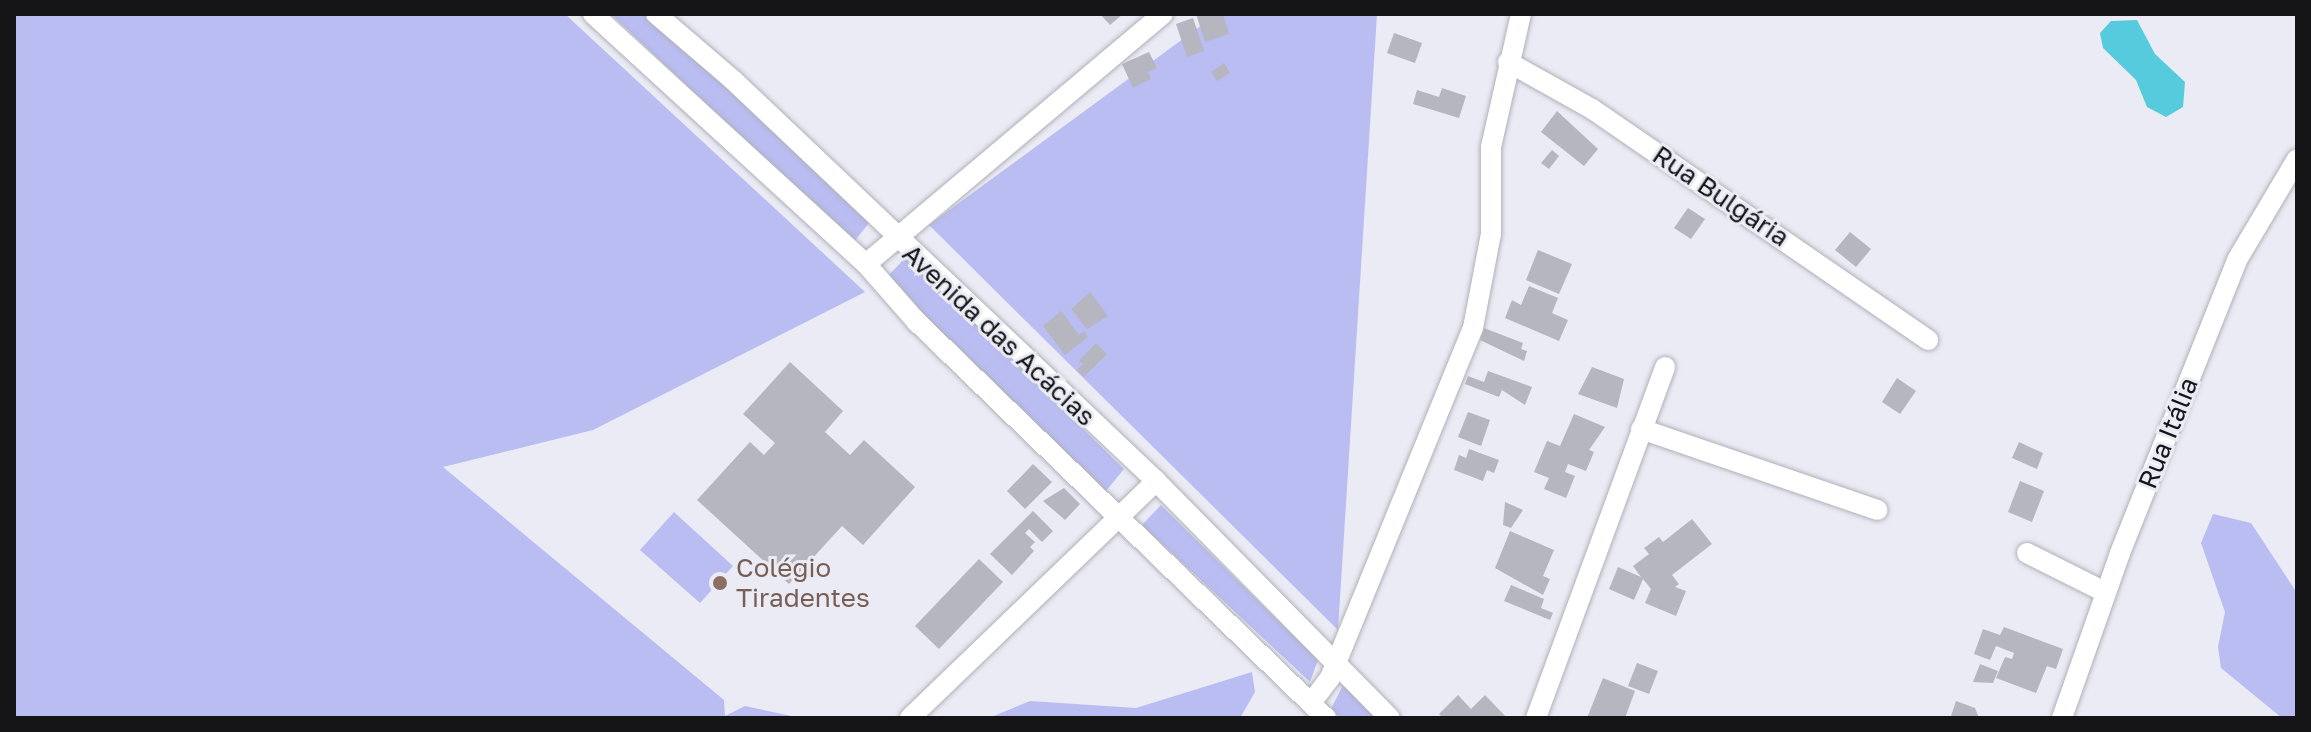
<!DOCTYPE html>
<html>
<head>
<meta charset="utf-8">
<style>
  body { margin:0 }
  #map { position:relative; width:2311px; height:732px; overflow:hidden; background:#eaebf4; font-family:"Golos Text",sans-serif }
  div>[style] { position:absolute }
  .green>* { inset:0; background:#b9bdf1 }
  .water>* { inset:0; background:#55cbdd }
  .building>* { inset:0; background:#b5b6bf }
  .roads { filter:drop-shadow(0 0 2px #b0b1b9) drop-shadow(0 0 2px #b0b1b9) }
  .minor>* { height:20px; margin:-10px; padding:0 10px; transform-origin:10px; border-radius:10px; background:#fff }
  .dots>* { width:22px; height:22px; translate:-50% -50%; box-sizing:border-box; border:4px solid #eaebf4; border-radius:50% }
  span { translate:-50% -50%; white-space:nowrap; text-align:center; line-height:1.15; -webkit-text-stroke:6px #eaebf4; paint-order:stroke }
  .street-label { font-size:26px; color:#151518 }
  .education-label { font-size:26px; color:#785e54 }
  .left { translate:0 -50%; text-align:left }
  .frame { position:absolute; inset:0; border:16px solid #151518; pointer-events:none }
</style>
</head>
<body>
<div id="map">
  <div class="green">
    <div style="clip-path:polygon(14px 14px,565px 14px,865px 292px,593px 430px,443px 467px,724px 700px,725px 716px,745px 706px,801px 718px,14px 718px)"></div>
    <div style="clip-path:polygon(611px 14px,648px 14px,869px 223px,853px 243px)"></div>
    <div style="clip-path:polygon(1217px 14px,1377px 14px,1338px 630px,929px 225px)"></div>
    <div style="clip-path:polygon(907px 256px,1124px 469px,1106px 491px,886px 278px)"></div>
    <div style="clip-path:polygon(1161px 505px,1318px 660px,1310px 682px,1142px 525px)"></div>
    <div style="clip-path:polygon(674px 512px,733px 566px,700px 603px,640px 550px)"></div>
    <div style="clip-path:polygon(2213px 514px,2251px 523px,2297px 593px,2297px 718px,2282px 718px,2221px 668px,2218px 647px,2225px 612px,2201px 543px)"></div>
    <div style="clip-path:polygon(1252px 672px,1255px 692px,1240px 718px,989px 718px,1030px 701px,1136px 708px)"></div>
    <div style="clip-path:polygon(1343px 685px,1377px 718px,1340px 718px,1331px 709px)"></div>
  </div>
  <div class="water">
    <div style="clip-path:polygon(2137px 20px,2155px 54px,2185px 82px,2183px 107px,2166px 117px,2147px 107px,2136px 80px,2103px 48px,2100px 33px,2111px 21px)"></div>
  </div>
  <div class="building">
    <div style="clip-path:polygon(1100px 14px,1123px 14px,1110px 25px)"></div>
    <div style="clip-path:polygon(1196px 14px,1223px 14px,1229px 34px,1205px 42px)"></div>
    <div style="clip-path:polygon(1193px 18px,1204px 51px,1187px 57px,1176px 24px)"></div>
    <div style="clip-path:polygon(1394px 33px,1422px 43px,1415px 63px,1387px 53px)"></div>
    <div style="clip-path:polygon(1149px 52px,1157px 68px,1148px 72px,1151px 79px,1133px 88px,1122px 64px)"></div>
    <div style="clip-path:polygon(1224px 63px,1230px 73px,1217px 81px,1211px 72px)"></div>
    <div style="clip-path:polygon(1442px 88px,1466px 96px,1459px 118px,1413px 104px,1417px 90px,1439px 97px)"></div>
    <div style="clip-path:polygon(1557px 111px,1598px 149px,1584px 166px,1541px 132px)"></div>
    <div style="clip-path:polygon(1552px 150px,1559px 156px,1549px 169px,1541px 163px)"></div>
    <div style="clip-path:polygon(1688px 208px,1705px 219px,1691px 239px,1674px 228px)"></div>
    <div style="clip-path:polygon(1850px 232px,1871px 249px,1856px 267px,1835px 250px)"></div>
    <div style="clip-path:polygon(1538px 250px,1572px 264px,1559px 294px,1526px 280px)"></div>
    <div style="clip-path:polygon(1529px 286px,1558px 298px,1552px 313px,1568px 320px,1559px 341px,1505px 318px,1512px 300px,1521px 305px)"></div>
    <div style="clip-path:polygon(1090px 292px,1108px 316px,1087px 329px,1071px 309px)"></div>
    <div style="clip-path:polygon(1061px 311px,1079px 335px,1084px 331px,1088px 337px,1065px 355px,1043px 326px)"></div>
    <div style="clip-path:polygon(1484px 328px,1523px 343px,1521px 349px,1527px 351px,1524px 361px,1480px 340px)"></div>
    <div style="clip-path:polygon(1096px 343px,1107px 354px,1084px 377px,1077px 370px,1083px 364px,1079px 361px)"></div>
    <div style="clip-path:polygon(790px 362px,843px 411px,825px 432px,850px 455px,864px 440px,915px 487px,863px 545px,842px 526px,789px 584px,697px 500px,750px 442px,764px 455px,775px 443px,743px 414px)"></div>
    <div style="clip-path:polygon(1592px 367px,1624px 379px,1617px 408px,1578px 394px)"></div>
    <div style="clip-path:polygon(1488px 371px,1532px 387px,1525px 405px,1502px 390px,1499px 397px,1465px 384px,1468px 376px,1484px 382px)"></div>
    <div style="clip-path:polygon(1897px 378px,1916px 391px,1900px 414px,1882px 402px)"></div>
    <div style="clip-path:polygon(1468px 412px,1490px 420px,1481px 446px,1458px 437px)"></div>
    <div style="clip-path:polygon(1574px 414px,1605px 427px,1589px 450px,1594px 452px,1586px 471px,1568px 464px,1565px 472px,1575px 476px,1566px 498px,1544px 489px,1549px 478px,1534px 472px,1547px 441px,1560px 446px)"></div>
    <div style="clip-path:polygon(2019px 442px,2043px 453px,2037px 469px,2012px 458px)"></div>
    <div style="clip-path:polygon(1469px 449px,1499px 460px,1494px 473px,1487px 470px,1483px 481px,1454px 470px,1459px 455px,1466px 458px)"></div>
    <div style="clip-path:polygon(1033px 464px,1052px 482px,1025px 509px,1007px 491px)"></div>
    <div style="clip-path:polygon(2020px 481px,2044px 491px,2032px 522px,2008px 512px)"></div>
    <div style="clip-path:polygon(1064px 488px,1080px 504px,1065px 520px,1043px 501px)"></div>
    <div style="clip-path:polygon(1505px 502px,1523px 510px,1511px 528px,1503px 525px)"></div>
    <div style="clip-path:polygon(1033px 511px,1053px 531px,1042px 542px,1029px 529px,1025px 533px,1035px 542px,1030px 547px,1034px 551px,1012px 575px,990px 554px)"></div>
    <div style="clip-path:polygon(1692px 519px,1712px 544px,1672px 575px,1679px 584px,1675px 587px,1686px 591px,1676px 616px,1645px 603px,1651px 589px,1643px 579px,1634px 600px,1609px 589px,1618px 567px,1641px 577px,1633px 566px,1649px 554px,1644px 548px,1659px 537px,1663px 542px)"></div>
    <div style="clip-path:polygon(1510px 531px,1554px 550px,1543px 576px,1550px 579px,1543px 595px,1495px 568px)"></div>
    <div style="clip-path:polygon(979px 559px,1003px 582px,939px 649px,915px 626px)"></div>
    <div style="clip-path:polygon(1511px 585px,1544px 599px,1541px 608px,1553px 613px,1550px 620px,1504px 601px)"></div>
    <div style="clip-path:polygon(2004px 627px,2063px 649px,2056px 669px,2047px 666px,2036px 693px,1996px 678px,2005px 657px,2012px 659px,2014px 653px,1996px 646px,1990px 660px,1974px 654px,1983px 629px,2000px 635px)"></div>
    <div style="clip-path:polygon(1637px 663px,1658px 671px,1649px 694px,1628px 686px)"></div>
    <div style="clip-path:polygon(1980px 664px,1998px 671px,1993px 683px,1973px 682px)"></div>
    <div style="clip-path:polygon(1603px 678px,1635px 691px,1625px 718px,1587px 718px)"></div>
    <div style="clip-path:polygon(1458px 695px,1471px 709px,1485px 695px,1507px 718px,1443px 718px,1439px 714px)"></div>
    <div style="clip-path:polygon(1956px 701px,1975px 708px,1979px 718px,1951px 716px)"></div>
  </div>
  <div class="roads">
    <div class="minor">
      <div style="left:593px;top:14px;width:370px;rotate:42.5deg"></div>
      <div style="left:866px;top:264px;width:76px;rotate:48.7deg"></div>
      <div style="left:916px;top:321px;width:571px;rotate:44.08deg"></div>
      <div style="left:656px;top:14px;width:101px;rotate:40.6deg"></div>
      <div style="left:733px;top:80px;width:583px;rotate:43.47deg"></div>
      <div style="left:1156px;top:481px;width:333px;rotate:45.4deg"></div>
      <div style="left:1508px;top:62px;width:96px;rotate:29.2deg"></div>
      <div style="left:1592px;top:109px;width:408px;rotate:34.5deg"></div>
      <div style="left:866px;top:264px;width:388px;rotate:-40.1deg"></div>
      <div style="left:1641px;top:429px;width:250px;rotate:18.9deg"></div>
      <div style="left:2027px;top:553px;width:87px;rotate:26.6deg"></div>
      <div style="left:1311px;top:703px;width:31px;rotate:-53deg"></div>
      <div style="left:1330px;top:678px;width:378px;rotate:-67.8deg"></div>
      <div style="left:1473px;top:328px;width:96px;rotate:-79.2deg"></div>
      <div style="left:1491px;top:234px;width:87px;rotate:-90deg"></div>
      <div style="left:1491px;top:147px;width:136px;rotate:-77.3deg"></div>
      <div style="left:910px;top:718px;width:342px;rotate:-43.9deg"></div>
      <div style="left:1536px;top:718px;width:374px;rotate:-69.8deg"></div>
      <div style="left:2062px;top:718px;width:175px;rotate:-70.6deg"></div>
      <div style="left:2120px;top:553px;width:315px;rotate:-68.2deg"></div>
      <div style="left:2237px;top:260px;width:117px;rotate:-59.3deg"></div>
    </div>
  </div>
  <div class="dots">
    <div style="left:720px;top:583px;background:#8d6e63"></div>
  </div>
  <div class="street-label">
    <span style="left:1721px;top:196px;rotate:34deg">Rua Bulgária</span>
    <span style="left:999px;top:335px;rotate:43deg">Avenida das Acácias</span>
    <span style="left:2168px;top:433px;rotate:-68deg">Rua Itália</span>
  </div>
  <div class="education-label">
    <span class="left" style="left:736px;top:583px">Colégio<br>Tiradentes</span>
  </div>
  <div class="frame"></div>
</div>
</body>
</html>
